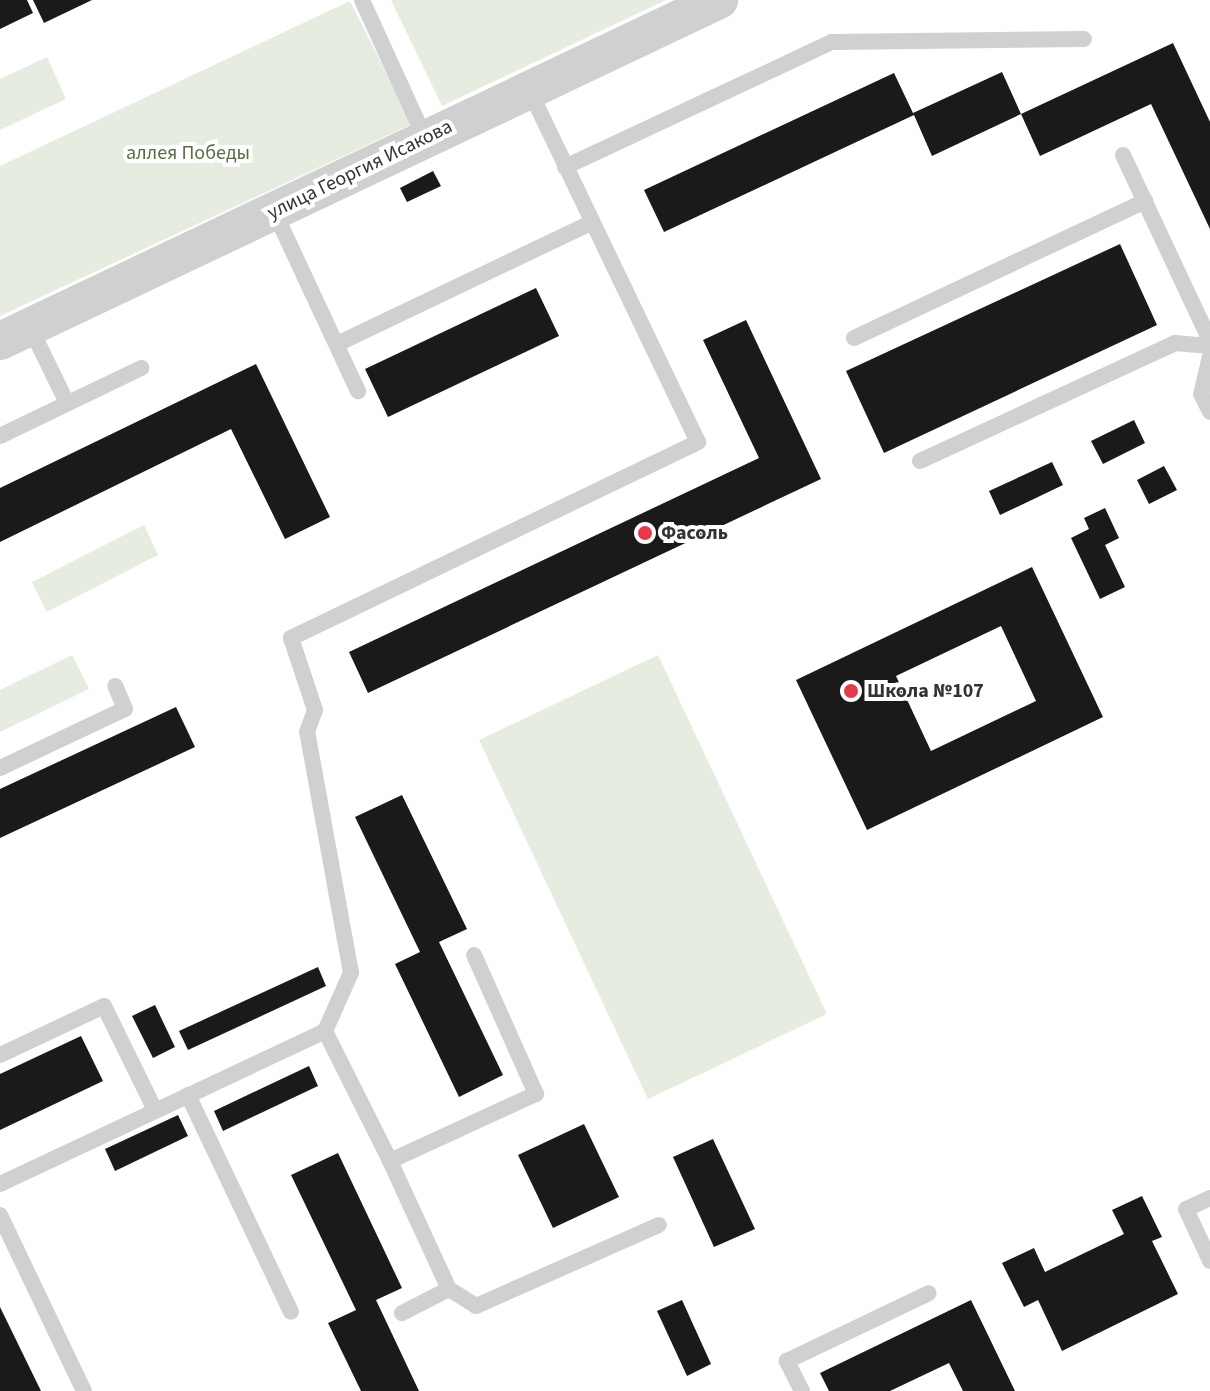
<!DOCTYPE html>
<html>
<head>
<meta charset="utf-8">
<style>
  body { margin:0 }
  #map { position:relative; width:1210px; height:1391px; overflow:hidden; background:#fff; font-family:"Source Sans 3",sans-serif }
  div>[style] { position:absolute }
  .green>* { inset:0; background:#e6ecdf }
  .building>* { inset:0; background:#1a1a1a }
  .service>* { height:16px; margin:-8px; padding:0 8px; transform-origin:8px; border-radius:8px; background:#d0d0d0 }
  .tertiary>* { height:38px; margin:-19px; padding:0 19px; transform-origin:19px; border-radius:19px; background:#d0d0d0 }
  .dots>* { width:22px; height:22px; translate:-50% -50%; box-sizing:border-box; border:4px solid #fff; border-radius:50% }
  span { translate:-50% -50%; white-space:nowrap; text-align:center; line-height:1.15; -webkit-text-stroke:8px #fff; paint-order:stroke }
  .park-label { font-size:20px; color:#56703f }
  .street-label { font-size:20px; color:#333 }
  .poi-label { font-size:20px; color:#333; font-weight:700 }
  .left { translate:0 -50%; text-align:left }
</style>
</head>
<body>
<div id="map">
  <div class="green">
    <div style="clip-path:polygon(391px 0,666px 0,442px 106px)"></div>
    <div style="clip-path:polygon(350px 1px,412px 124px,0 316px,0 166px)"></div>
    <div style="clip-path:polygon(47px 57px,66px 99px,0 130px,0 79px)"></div>
    <div style="clip-path:polygon(144px 525px,158px 555px,47px 612px,32px 582px)"></div>
    <div style="clip-path:polygon(72px 655px,89px 689px,0 732px,0 690px)"></div>
    <div style="clip-path:polygon(658px 655px,827px 1014px,648px 1099px,479px 740px)"></div>
  </div>
  <div class="building">
    <div style="clip-path:polygon(0 0,27px 0,33px 13px,0 29px)"></div>
    <div style="clip-path:polygon(33px 0,92px 0,44px 23px)"></div>
    <div style="clip-path:polygon(1173px 43px,1210px 122px,1210px 229px,1151px 104px,1040px 156px,1021px 114px,932px 156px,914px 115px,664px 232px,644px 190px,894px 73px,913px 113px,1002px 72px,1021px 114px)"></div>
    <div style="clip-path:polygon(433px 171px,441px 186px,407px 202px,400px 188px)"></div>
    <div style="clip-path:polygon(1120px 244px,1157px 325px,884px 453px,846px 371px)"></div>
    <div style="clip-path:polygon(536px 288px,559px 336px,388px 417px,365px 369px)"></div>
    <div style="clip-path:polygon(746px 320px,821px 479px,368px 693px,349px 652px,759px 458px,703px 340px)"></div>
    <div style="clip-path:polygon(256px 364px,330px 517px,285px 539px,231px 429px,0 542px,0 488px)"></div>
    <div style="clip-path:polygon(1134px 420px,1145px 443px,1103px 464px,1091px 441px)"></div>
    <div style="clip-path:polygon(1052px 462px,1063px 485px,1000px 515px,989px 491px)"></div>
    <div style="clip-path:polygon(1164px 466px,1177px 490px,1149px 504px,1137px 480px)"></div>
    <div style="clip-path:polygon(1105px 508px,1119px 538px,1105px 545px,1125px 587px,1100px 599px,1071px 538px,1089px 529px,1084px 518px)"></div>
    <div style="clip-path:polygon(evenodd,1032px 567px,1103px 717px,867px 830px,796px 680px,1032px 567px,1001px 626px,1036px 701px,931px 751px,896px 676px,1001px 626px)"></div>
    <div style="clip-path:polygon(176px 707px,195px 747px,0 838px,0 789px)"></div>
    <div style="clip-path:polygon(402px 795px,467px 929px,439px 942px,503px 1075px,459px 1097px,395px 964px,420px 952px,355px 817px)"></div>
    <div style="clip-path:polygon(318px 967px,326px 986px,188px 1050px,179px 1031px)"></div>
    <div style="clip-path:polygon(155px 1005px,175px 1047px,153px 1058px,132px 1016px)"></div>
    <div style="clip-path:polygon(81px 1036px,103px 1081px,0 1130px,0 1074px)"></div>
    <div style="clip-path:polygon(309px 1066px,318px 1086px,223px 1131px,214px 1111px)"></div>
    <div style="clip-path:polygon(178px 1115px,188px 1136px,115px 1171px,105px 1149px)"></div>
    <div style="clip-path:polygon(584px 1124px,619px 1197px,553px 1228px,518px 1155px)"></div>
    <div style="clip-path:polygon(713px 1139px,755px 1229px,714px 1247px,673px 1157px)"></div>
    <div style="clip-path:polygon(338px 1153px,402px 1288px,376px 1300px,419px 1391px,361px 1391px,328px 1323px,356px 1310px,291px 1175px)"></div>
    <div style="clip-path:polygon(1142px 1196px,1162px 1237px,1152px 1241px,1178px 1294px,1062px 1351px,1038px 1300px,1024px 1307px,1002px 1263px,1034px 1248px,1045px 1272px,1124px 1234px,1112px 1210px)"></div>
    <div style="clip-path:polygon(682px 1300px,711px 1364px,687px 1376px,657px 1311px)"></div>
    <div style="clip-path:polygon(971px 1300px,1015px 1391px,963px 1391px,949px 1363px,890px 1391px,829px 1391px,820px 1373px)"></div>
    <div style="clip-path:polygon(0 1307px,41px 1391px,0 1391px)"></div>
  </div>
  <div class="service">
    <div style="left:362px;top:0;width:152px;rotate:65.5deg"></div>
    <div style="left:1123px;top:155px;width:205px;rotate:64.9deg"></div>
    <div style="left:565px;top:167px;width:295px;rotate:-25.1deg"></div>
    <div style="left:832px;top:42px;width:252px;rotate:-0.7deg"></div>
    <div style="left:274px;top:211px;width:199px;rotate:65deg"></div>
    <div style="left:30px;top:327px;width:85px;rotate:64deg"></div>
    <div style="left:854px;top:338px;width:322px;rotate:-25.2deg"></div>
    <div style="left:337px;top:344px;width:281px;rotate:-25.5deg"></div>
    <div style="left:1210px;top:356px;width:39px;rotate:103deg"></div>
    <div style="left:1201px;top:394px;width:20px;rotate:63deg"></div>
    <div style="left:0;top:436px;width:157px;rotate:-25.7deg"></div>
    <div style="left:920px;top:461px;width:281px;rotate:-24.8deg"></div>
    <div style="left:1175px;top:343px;width:35px;rotate:5deg"></div>
    <div style="left:0;top:768px;width:138px;rotate:-25.3deg"></div>
    <div style="left:125px;top:709px;width:25px;rotate:-113deg"></div>
    <div style="left:325px;top:1031px;width:64px;rotate:-65.9deg"></div>
    <div style="left:351px;top:973px;width:245px;rotate:-100.3deg"></div>
    <div style="left:307px;top:732px;width:23px;rotate:-70deg"></div>
    <div style="left:315px;top:710px;width:76px;rotate:-108.4deg"></div>
    <div style="left:291px;top:638px;width:452px;rotate:-25.7deg"></div>
    <div style="left:698px;top:442px;width:391px;rotate:-115.6deg"></div>
    <div style="left:0;top:1055px;width:115px;rotate:-25.2deg"></div>
    <div style="left:104px;top:1006px;width:116px;rotate:63.9deg"></div>
    <div style="left:188px;top:1095px;width:240px;rotate:64.6deg"></div>
    <div style="left:390px;top:1161px;width:141px;rotate:65.3deg"></div>
    <div style="left:449px;top:1289px;width:53px;rotate:152.9deg"></div>
    <div style="left:0;top:1184px;width:359px;rotate:-25.2deg"></div>
    <div style="left:325px;top:1031px;width:145px;rotate:63.4deg"></div>
    <div style="left:390px;top:1161px;width:161px;rotate:-24.7deg"></div>
    <div style="left:536px;top:1094px;width:152px;rotate:-114deg"></div>
    <div style="left:1210px;top:1198px;width:26px;rotate:155deg"></div>
    <div style="left:1186px;top:1209px;width:57px;rotate:65.2deg"></div>
    <div style="left:0;top:1215px;width:195px;rotate:64.5deg"></div>
    <div style="left:449px;top:1289px;width:32px;rotate:32deg"></div>
    <div style="left:476px;top:1306px;width:200px;rotate:-23.9deg"></div>
    <div style="left:802px;top:1391px;width:34px;rotate:-117deg"></div>
    <div style="left:787px;top:1361px;width:157px;rotate:-25.6deg"></div>
  </div>
  <div class="tertiary">
    <div style="left:0;top:341px;width:796px;rotate:-25.37deg"></div>
  </div>
  <div class="dots">
    <div style="left:645px;top:533px;background:#e63946"></div>
    <div style="left:851px;top:691px;background:#e63946"></div>
  </div>
  <div class="park-label">
    <span style="left:188px;top:153px">аллея Победы</span>
  </div>
  <div class="street-label">
    <span style="left:360px;top:170px;rotate:-26deg">улица Георгия Исакова</span>
  </div>
  <div class="poi-label">
    <span class="left" style="left:661px;top:533px">Фасоль</span>
    <span class="left" style="left:867px;top:691px">Школа №107</span>
  </div>
</div>
</body>
</html>
